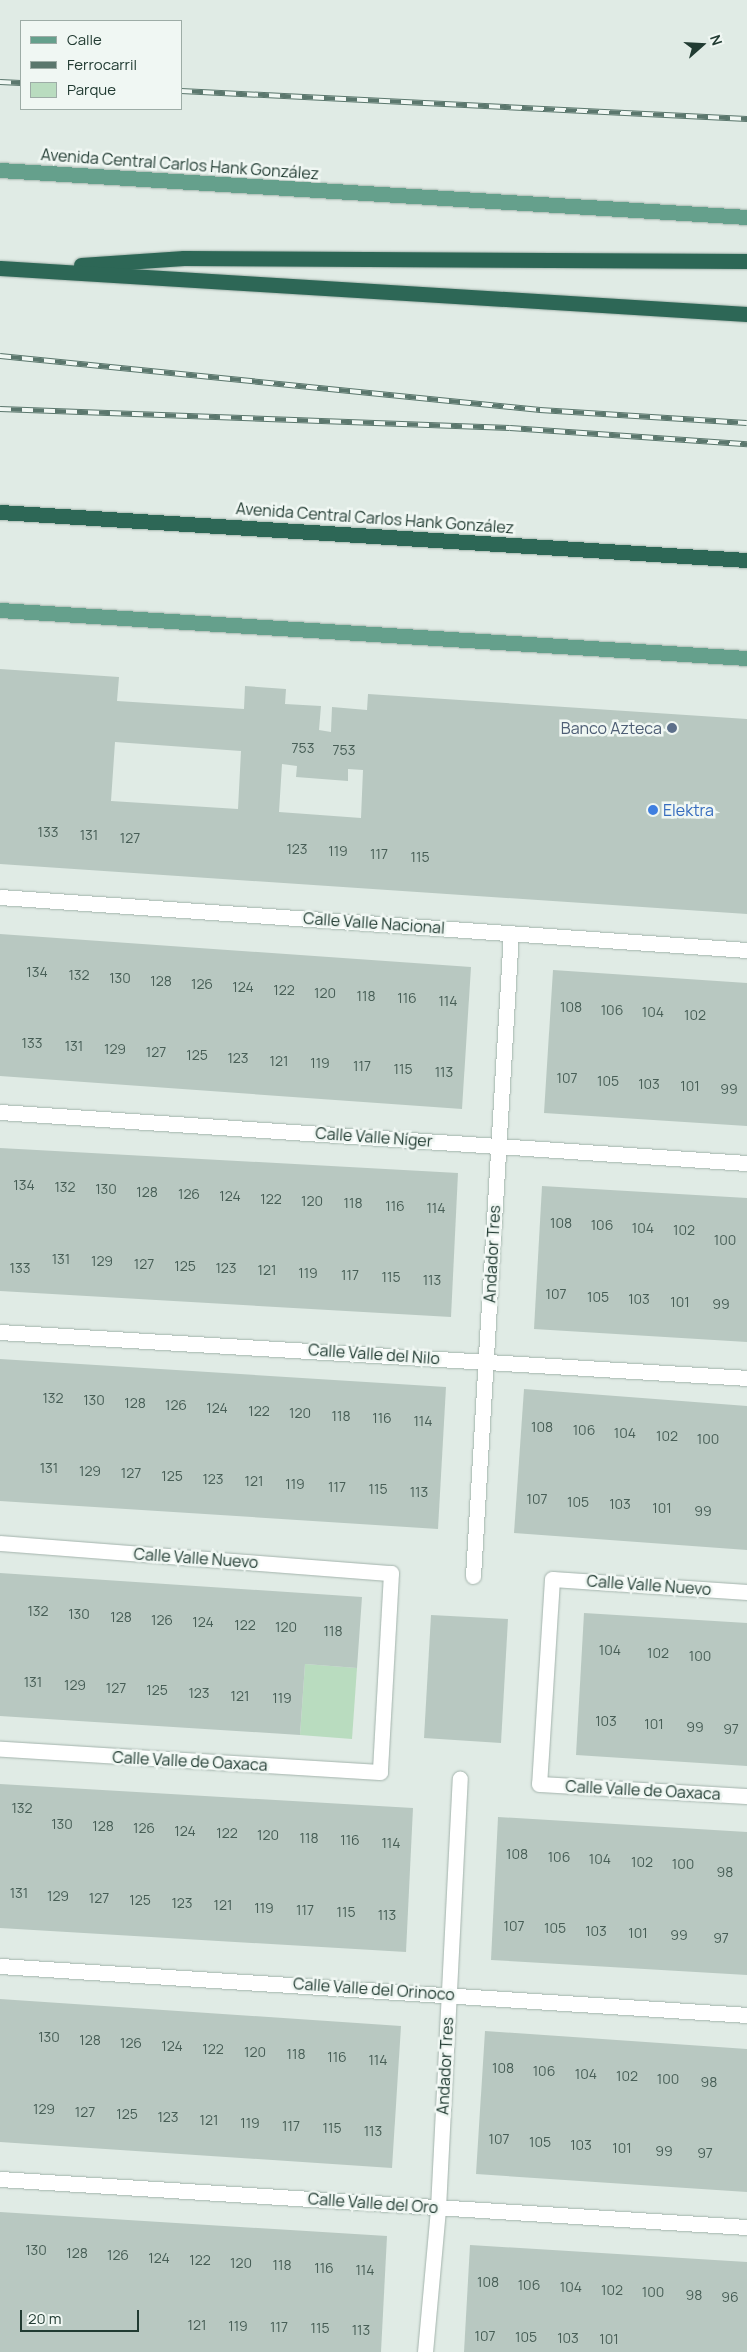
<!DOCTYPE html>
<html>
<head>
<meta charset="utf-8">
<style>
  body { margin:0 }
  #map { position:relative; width:747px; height:2352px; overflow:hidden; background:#e0ebe5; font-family:Manrope,sans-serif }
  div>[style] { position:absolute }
  .green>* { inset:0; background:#b9dcbf }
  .building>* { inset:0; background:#b8c8c1 }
  .roads { filter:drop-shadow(0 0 1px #a3b3ac) drop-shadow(0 0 1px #a3b3ac) }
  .minor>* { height:15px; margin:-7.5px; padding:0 7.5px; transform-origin:7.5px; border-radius:7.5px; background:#fff }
  .major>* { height:15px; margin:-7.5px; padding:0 7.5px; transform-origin:7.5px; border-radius:7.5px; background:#65a08c }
  .highway>* { height:15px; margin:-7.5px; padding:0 7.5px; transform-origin:7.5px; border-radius:7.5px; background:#2d6756 }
  .rail>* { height:5.5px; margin-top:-2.75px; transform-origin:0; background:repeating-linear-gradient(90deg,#f0f7f3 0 11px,#5b776d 0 22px); box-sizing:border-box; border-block:1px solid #5b776d }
  .dots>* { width:14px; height:14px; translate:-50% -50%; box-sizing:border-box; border:2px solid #f0f7f3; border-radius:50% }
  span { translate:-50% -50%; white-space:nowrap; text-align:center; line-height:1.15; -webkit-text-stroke:5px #f0f7f3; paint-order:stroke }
  .number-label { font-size:14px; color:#475e56 }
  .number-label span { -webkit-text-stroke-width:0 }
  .street-label { font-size:16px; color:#213b32 }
  .service-label { font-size:16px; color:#4e5e75 }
  .right { translate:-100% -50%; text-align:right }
  .shop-label { font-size:16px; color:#366cbe }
  .left { translate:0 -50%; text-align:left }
  .legend { position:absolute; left:20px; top:20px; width:162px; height:90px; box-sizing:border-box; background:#f0f7f3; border:1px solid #9daca6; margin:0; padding:6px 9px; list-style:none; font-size:15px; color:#213b32 }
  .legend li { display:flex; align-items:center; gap:10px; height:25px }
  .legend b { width:25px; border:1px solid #9daca6 }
  .north { position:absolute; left:677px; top:20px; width:50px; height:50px; -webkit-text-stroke:4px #f0f7f3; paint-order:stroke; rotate:71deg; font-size:14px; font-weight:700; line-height:20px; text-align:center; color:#213b32 }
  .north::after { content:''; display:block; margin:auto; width:18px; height:22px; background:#213b32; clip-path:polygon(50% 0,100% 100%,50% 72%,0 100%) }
  .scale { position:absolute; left:20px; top:2310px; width:119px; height:22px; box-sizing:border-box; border:2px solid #213b32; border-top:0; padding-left:6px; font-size:15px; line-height:18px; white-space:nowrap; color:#213b32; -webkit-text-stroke:4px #f0f7f3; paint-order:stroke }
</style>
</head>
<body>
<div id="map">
  <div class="green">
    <div style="clip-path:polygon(305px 1664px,357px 1668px,352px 1739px,300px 1735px)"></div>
  </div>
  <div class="building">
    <div style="clip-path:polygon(evenodd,0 669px,119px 677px,117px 701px,244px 709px,245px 686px,286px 689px,285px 704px,321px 706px,319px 730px,331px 732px,332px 707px,367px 710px,368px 694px,747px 719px,747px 914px,0 864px,0 669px,115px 742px,241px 751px,238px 809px,111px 801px,115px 742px,0 669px,282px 764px,297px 766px,296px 777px,348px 781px,348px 769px,363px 770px,361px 818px,279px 812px,282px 764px)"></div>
    <div style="clip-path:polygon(0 934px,471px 967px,462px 1109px,0 1076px)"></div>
    <div style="clip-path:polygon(553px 970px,747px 983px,747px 1126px,544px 1113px)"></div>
    <div style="clip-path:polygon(0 1148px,458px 1173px,451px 1317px,0 1291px)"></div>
    <div style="clip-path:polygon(542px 1186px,747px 1198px,747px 1342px,534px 1329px)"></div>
    <div style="clip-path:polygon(0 1359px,446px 1387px,438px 1529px,0 1501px)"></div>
    <div style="clip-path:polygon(524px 1389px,747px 1406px,747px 1550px,514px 1533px)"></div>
    <div style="clip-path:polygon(0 1573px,362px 1597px,357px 1668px,305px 1664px,300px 1735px,0 1716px)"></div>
    <div style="clip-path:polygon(584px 1613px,747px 1623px,747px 1766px,576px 1755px)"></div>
    <div style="clip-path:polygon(431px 1615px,508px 1619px,501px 1743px,424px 1738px)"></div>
    <div style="clip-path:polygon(0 1784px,413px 1808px,406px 1952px,0 1928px)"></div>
    <div style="clip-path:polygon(498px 1817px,747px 1832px,747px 1975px,491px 1960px)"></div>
    <div style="clip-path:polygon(0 1999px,401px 2026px,392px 2168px,0 2142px)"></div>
    <div style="clip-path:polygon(485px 2031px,747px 2049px,747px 2192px,476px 2174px)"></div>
    <div style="clip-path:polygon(0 2212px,387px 2236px,381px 2352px,0 2352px)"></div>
    <div style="clip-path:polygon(470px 2245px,747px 2262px,747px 2352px,464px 2352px)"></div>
  </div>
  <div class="roads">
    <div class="minor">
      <div style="left:0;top:897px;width:749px;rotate:4.06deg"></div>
      <div style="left:0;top:1112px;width:749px;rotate:3.91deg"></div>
      <div style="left:0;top:1332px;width:748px;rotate:3.52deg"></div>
      <div style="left:0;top:1543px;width:392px;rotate:4.4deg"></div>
      <div style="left:391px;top:1573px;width:199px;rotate:93.2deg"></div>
      <div style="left:380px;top:1772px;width:381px;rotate:-176.5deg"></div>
      <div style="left:473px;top:1576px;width:644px;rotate:-86.62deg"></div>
      <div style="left:747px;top:1592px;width:195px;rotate:-176.2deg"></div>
      <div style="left:552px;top:1579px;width:205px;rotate:93.6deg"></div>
      <div style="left:539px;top:1784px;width:208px;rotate:3.3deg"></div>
      <div style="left:0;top:1966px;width:749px;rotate:3.75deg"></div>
      <div style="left:0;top:2179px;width:749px;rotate:3.68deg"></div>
      <div style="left:425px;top:2352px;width:145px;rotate:-84.8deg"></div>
      <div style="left:438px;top:2208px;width:430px;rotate:-87.1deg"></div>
    </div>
    <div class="major">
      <div style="left:0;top:170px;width:748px;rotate:3.6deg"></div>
      <div style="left:0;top:610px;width:749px;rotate:3.68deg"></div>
    </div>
    <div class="highway">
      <div style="left:81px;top:265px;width:103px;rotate:-3.9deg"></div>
      <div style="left:184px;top:258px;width:563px;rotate:0.31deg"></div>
      <div style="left:0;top:268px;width:748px;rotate:3.52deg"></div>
      <div style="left:0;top:512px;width:749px;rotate:3.68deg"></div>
    </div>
  </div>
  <div class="rail">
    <div style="left:0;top:82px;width:21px;rotate:3deg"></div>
    <div style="left:181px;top:91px;width:567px;rotate:2.83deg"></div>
    <div style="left:0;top:356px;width:543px;rotate:5.71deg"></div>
    <div style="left:540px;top:410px;width:207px;rotate:3.6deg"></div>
    <div style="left:0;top:409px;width:510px;rotate:2.13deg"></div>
    <div style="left:510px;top:428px;width:238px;rotate:3.9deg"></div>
  </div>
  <div class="dots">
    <div style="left:672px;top:728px;background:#5c6f8a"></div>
    <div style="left:653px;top:810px;background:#3f7fe0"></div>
  </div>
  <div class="number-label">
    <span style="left:303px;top:748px">753</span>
    <span style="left:344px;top:750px">753</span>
    <span style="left:48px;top:832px">133</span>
    <span style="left:89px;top:835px">131</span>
    <span style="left:130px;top:838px">127</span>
    <span style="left:297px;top:849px">123</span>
    <span style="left:338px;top:851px">119</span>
    <span style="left:379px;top:854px">117</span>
    <span style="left:420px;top:857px">115</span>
    <span style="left:37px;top:972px">134</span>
    <span style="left:79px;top:975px">132</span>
    <span style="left:120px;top:978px">130</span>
    <span style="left:161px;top:981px">128</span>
    <span style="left:202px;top:984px">126</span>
    <span style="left:243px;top:987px">124</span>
    <span style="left:284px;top:990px">122</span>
    <span style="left:325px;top:993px">120</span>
    <span style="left:366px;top:996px">118</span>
    <span style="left:407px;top:998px">116</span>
    <span style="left:448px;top:1001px">114</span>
    <span style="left:571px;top:1007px">108</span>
    <span style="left:612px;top:1010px">106</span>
    <span style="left:653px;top:1012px">104</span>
    <span style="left:695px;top:1015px">102</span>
    <span style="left:32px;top:1043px">133</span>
    <span style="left:74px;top:1046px">131</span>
    <span style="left:115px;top:1049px">129</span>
    <span style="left:156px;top:1052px">127</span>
    <span style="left:197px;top:1055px">125</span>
    <span style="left:238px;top:1058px">123</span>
    <span style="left:279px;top:1061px">121</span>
    <span style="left:320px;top:1063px">119</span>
    <span style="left:362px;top:1066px">117</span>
    <span style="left:403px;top:1069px">115</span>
    <span style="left:444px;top:1072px">113</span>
    <span style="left:567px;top:1078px">107</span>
    <span style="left:608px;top:1081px">105</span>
    <span style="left:649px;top:1084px">103</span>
    <span style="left:690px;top:1086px">101</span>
    <span style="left:729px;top:1089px">99</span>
    <span style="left:24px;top:1185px">134</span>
    <span style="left:65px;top:1187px">132</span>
    <span style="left:106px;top:1189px">130</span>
    <span style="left:147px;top:1192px">128</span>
    <span style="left:189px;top:1194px">126</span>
    <span style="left:230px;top:1196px">124</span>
    <span style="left:271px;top:1199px">122</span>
    <span style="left:312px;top:1201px">120</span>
    <span style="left:353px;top:1203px">118</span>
    <span style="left:395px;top:1206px">116</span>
    <span style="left:436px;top:1208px">114</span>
    <span style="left:561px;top:1223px">108</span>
    <span style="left:602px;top:1225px">106</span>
    <span style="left:643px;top:1228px">104</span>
    <span style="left:684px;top:1230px">102</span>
    <span style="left:725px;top:1240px">100</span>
    <span style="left:61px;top:1259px">131</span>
    <span style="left:102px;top:1261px">129</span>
    <span style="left:144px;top:1264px">127</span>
    <span style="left:185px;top:1266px">125</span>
    <span style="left:20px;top:1268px">133</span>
    <span style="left:226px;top:1268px">123</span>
    <span style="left:267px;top:1270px">121</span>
    <span style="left:308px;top:1273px">119</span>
    <span style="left:350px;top:1275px">117</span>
    <span style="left:391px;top:1277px">115</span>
    <span style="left:432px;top:1280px">113</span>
    <span style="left:556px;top:1294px">107</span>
    <span style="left:598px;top:1297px">105</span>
    <span style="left:639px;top:1299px">103</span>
    <span style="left:680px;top:1302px">101</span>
    <span style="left:721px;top:1304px">99</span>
    <span style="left:53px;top:1398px">132</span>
    <span style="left:94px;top:1400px">130</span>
    <span style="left:135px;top:1403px">128</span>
    <span style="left:176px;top:1405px">126</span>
    <span style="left:217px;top:1408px">124</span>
    <span style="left:259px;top:1411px">122</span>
    <span style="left:300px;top:1413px">120</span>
    <span style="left:341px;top:1416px">118</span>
    <span style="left:382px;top:1418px">116</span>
    <span style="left:423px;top:1421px">114</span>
    <span style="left:542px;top:1427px">108</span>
    <span style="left:584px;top:1430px">106</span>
    <span style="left:625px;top:1433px">104</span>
    <span style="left:667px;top:1436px">102</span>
    <span style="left:708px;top:1439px">100</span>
    <span style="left:49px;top:1468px">131</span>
    <span style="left:90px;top:1471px">129</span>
    <span style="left:131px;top:1473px">127</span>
    <span style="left:172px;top:1476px">125</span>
    <span style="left:213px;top:1479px">123</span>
    <span style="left:254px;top:1481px">121</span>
    <span style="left:295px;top:1484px">119</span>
    <span style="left:337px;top:1487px">117</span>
    <span style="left:378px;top:1489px">115</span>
    <span style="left:419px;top:1492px">113</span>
    <span style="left:537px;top:1499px">107</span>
    <span style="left:578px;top:1502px">105</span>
    <span style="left:620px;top:1504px">103</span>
    <span style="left:662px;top:1508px">101</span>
    <span style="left:703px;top:1511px">99</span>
    <span style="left:38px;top:1611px">132</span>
    <span style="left:79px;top:1614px">130</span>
    <span style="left:121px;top:1617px">128</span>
    <span style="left:162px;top:1620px">126</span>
    <span style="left:203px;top:1622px">124</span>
    <span style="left:245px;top:1625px">122</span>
    <span style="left:286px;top:1627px">120</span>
    <span style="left:333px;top:1631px">118</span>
    <span style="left:610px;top:1650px">104</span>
    <span style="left:658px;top:1653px">102</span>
    <span style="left:700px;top:1656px">100</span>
    <span style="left:33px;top:1682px">131</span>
    <span style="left:75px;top:1685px">129</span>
    <span style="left:116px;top:1688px">127</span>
    <span style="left:157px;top:1690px">125</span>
    <span style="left:199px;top:1693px">123</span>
    <span style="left:240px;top:1696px">121</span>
    <span style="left:282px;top:1698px">119</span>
    <span style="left:606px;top:1721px">103</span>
    <span style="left:654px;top:1724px">101</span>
    <span style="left:695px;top:1727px">99</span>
    <span style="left:731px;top:1729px">97</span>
    <span style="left:22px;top:1808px">132</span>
    <span style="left:62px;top:1824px">130</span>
    <span style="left:103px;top:1826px">128</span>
    <span style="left:144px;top:1828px">126</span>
    <span style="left:185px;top:1831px">124</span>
    <span style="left:227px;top:1833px">122</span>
    <span style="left:268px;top:1835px">120</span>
    <span style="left:309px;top:1838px">118</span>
    <span style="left:350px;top:1840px">116</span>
    <span style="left:391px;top:1843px">114</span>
    <span style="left:517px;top:1854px">108</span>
    <span style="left:559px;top:1857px">106</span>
    <span style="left:600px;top:1859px">104</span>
    <span style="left:642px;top:1862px">102</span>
    <span style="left:683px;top:1864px">100</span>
    <span style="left:725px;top:1872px">98</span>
    <span style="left:19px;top:1893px">131</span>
    <span style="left:58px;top:1896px">129</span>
    <span style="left:99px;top:1898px">127</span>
    <span style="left:140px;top:1900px">125</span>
    <span style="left:182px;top:1903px">123</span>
    <span style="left:223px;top:1905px">121</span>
    <span style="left:264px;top:1908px">119</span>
    <span style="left:305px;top:1910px">117</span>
    <span style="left:346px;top:1912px">115</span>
    <span style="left:387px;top:1915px">113</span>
    <span style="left:514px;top:1926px">107</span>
    <span style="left:555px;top:1928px">105</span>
    <span style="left:596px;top:1931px">103</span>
    <span style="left:638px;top:1933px">101</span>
    <span style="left:679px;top:1935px">99</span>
    <span style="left:721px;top:1938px">97</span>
    <span style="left:49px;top:2037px">130</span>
    <span style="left:90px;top:2040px">128</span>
    <span style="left:131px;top:2043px">126</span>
    <span style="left:172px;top:2046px">124</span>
    <span style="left:213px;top:2049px">122</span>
    <span style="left:255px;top:2052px">120</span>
    <span style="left:296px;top:2054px">118</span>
    <span style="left:337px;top:2057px">116</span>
    <span style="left:378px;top:2060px">114</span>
    <span style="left:503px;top:2068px">108</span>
    <span style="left:544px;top:2071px">106</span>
    <span style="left:586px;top:2074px">104</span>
    <span style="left:627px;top:2076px">102</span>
    <span style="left:668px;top:2079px">100</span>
    <span style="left:709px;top:2082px">98</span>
    <span style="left:44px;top:2109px">129</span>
    <span style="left:85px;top:2112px">127</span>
    <span style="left:127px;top:2114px">125</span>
    <span style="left:168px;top:2117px">123</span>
    <span style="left:209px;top:2120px">121</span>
    <span style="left:250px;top:2123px">119</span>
    <span style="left:291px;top:2126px">117</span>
    <span style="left:332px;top:2128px">115</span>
    <span style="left:373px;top:2131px">113</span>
    <span style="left:499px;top:2139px">107</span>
    <span style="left:540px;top:2142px">105</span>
    <span style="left:581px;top:2145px">103</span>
    <span style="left:622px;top:2148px">101</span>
    <span style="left:664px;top:2151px">99</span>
    <span style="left:705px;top:2153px">97</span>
    <span style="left:36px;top:2250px">130</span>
    <span style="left:77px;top:2253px">128</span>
    <span style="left:118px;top:2255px">126</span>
    <span style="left:159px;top:2258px">124</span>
    <span style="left:200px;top:2260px">122</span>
    <span style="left:241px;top:2263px">120</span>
    <span style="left:282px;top:2265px">118</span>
    <span style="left:324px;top:2268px">116</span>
    <span style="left:365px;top:2270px">114</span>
    <span style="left:488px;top:2282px">108</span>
    <span style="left:529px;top:2285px">106</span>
    <span style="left:571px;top:2287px">104</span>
    <span style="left:612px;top:2290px">102</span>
    <span style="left:653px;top:2292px">100</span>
    <span style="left:694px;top:2295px">98</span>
    <span style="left:730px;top:2297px">96</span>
    <span style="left:197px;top:2325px">121</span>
    <span style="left:238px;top:2326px">119</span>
    <span style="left:279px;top:2327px">117</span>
    <span style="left:320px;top:2328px">115</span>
    <span style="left:361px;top:2330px">113</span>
    <span style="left:485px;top:2336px">107</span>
    <span style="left:526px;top:2337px">105</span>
    <span style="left:568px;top:2338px">103</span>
    <span style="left:609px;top:2339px">101</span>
  </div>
  <div class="street-label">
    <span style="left:180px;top:164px;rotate:4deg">Avenida Central Carlos Hank González</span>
    <span style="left:375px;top:518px;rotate:4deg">Avenida Central Carlos Hank González</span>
    <span style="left:374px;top:923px;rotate:4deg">Calle Valle Nacional</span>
    <span style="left:374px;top:1137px;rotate:4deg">Calle Valle Níger</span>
    <span style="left:492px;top:1254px;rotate:-87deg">Andador Tres</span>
    <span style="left:374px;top:1354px;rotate:4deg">Calle Valle del Nilo</span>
    <span style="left:196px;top:1558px;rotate:4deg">Calle Valle Nuevo</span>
    <span style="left:649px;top:1585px;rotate:4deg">Calle Valle Nuevo</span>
    <span style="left:190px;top:1761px;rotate:3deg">Calle Valle de Oaxaca</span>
    <span style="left:643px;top:1790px;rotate:3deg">Calle Valle de Oaxaca</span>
    <span style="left:374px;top:1989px;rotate:4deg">Calle Valle del Orinoco</span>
    <span style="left:445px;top:2066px;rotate:-87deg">Andador Tres</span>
    <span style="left:373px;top:2203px;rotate:4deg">Calle Valle del Oro</span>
  </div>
  <div class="service-label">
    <span class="right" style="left:662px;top:728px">Banco Azteca</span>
  </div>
  <div class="shop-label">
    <span class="left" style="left:663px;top:810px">Elektra</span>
  </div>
  <ul class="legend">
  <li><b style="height:6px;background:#65a08c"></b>Calle</li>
  <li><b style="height:6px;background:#5b776d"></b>Ferrocarril</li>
  <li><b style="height:14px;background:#b9dcbf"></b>Parque</li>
  </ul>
  <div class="north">N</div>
  <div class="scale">20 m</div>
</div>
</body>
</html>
